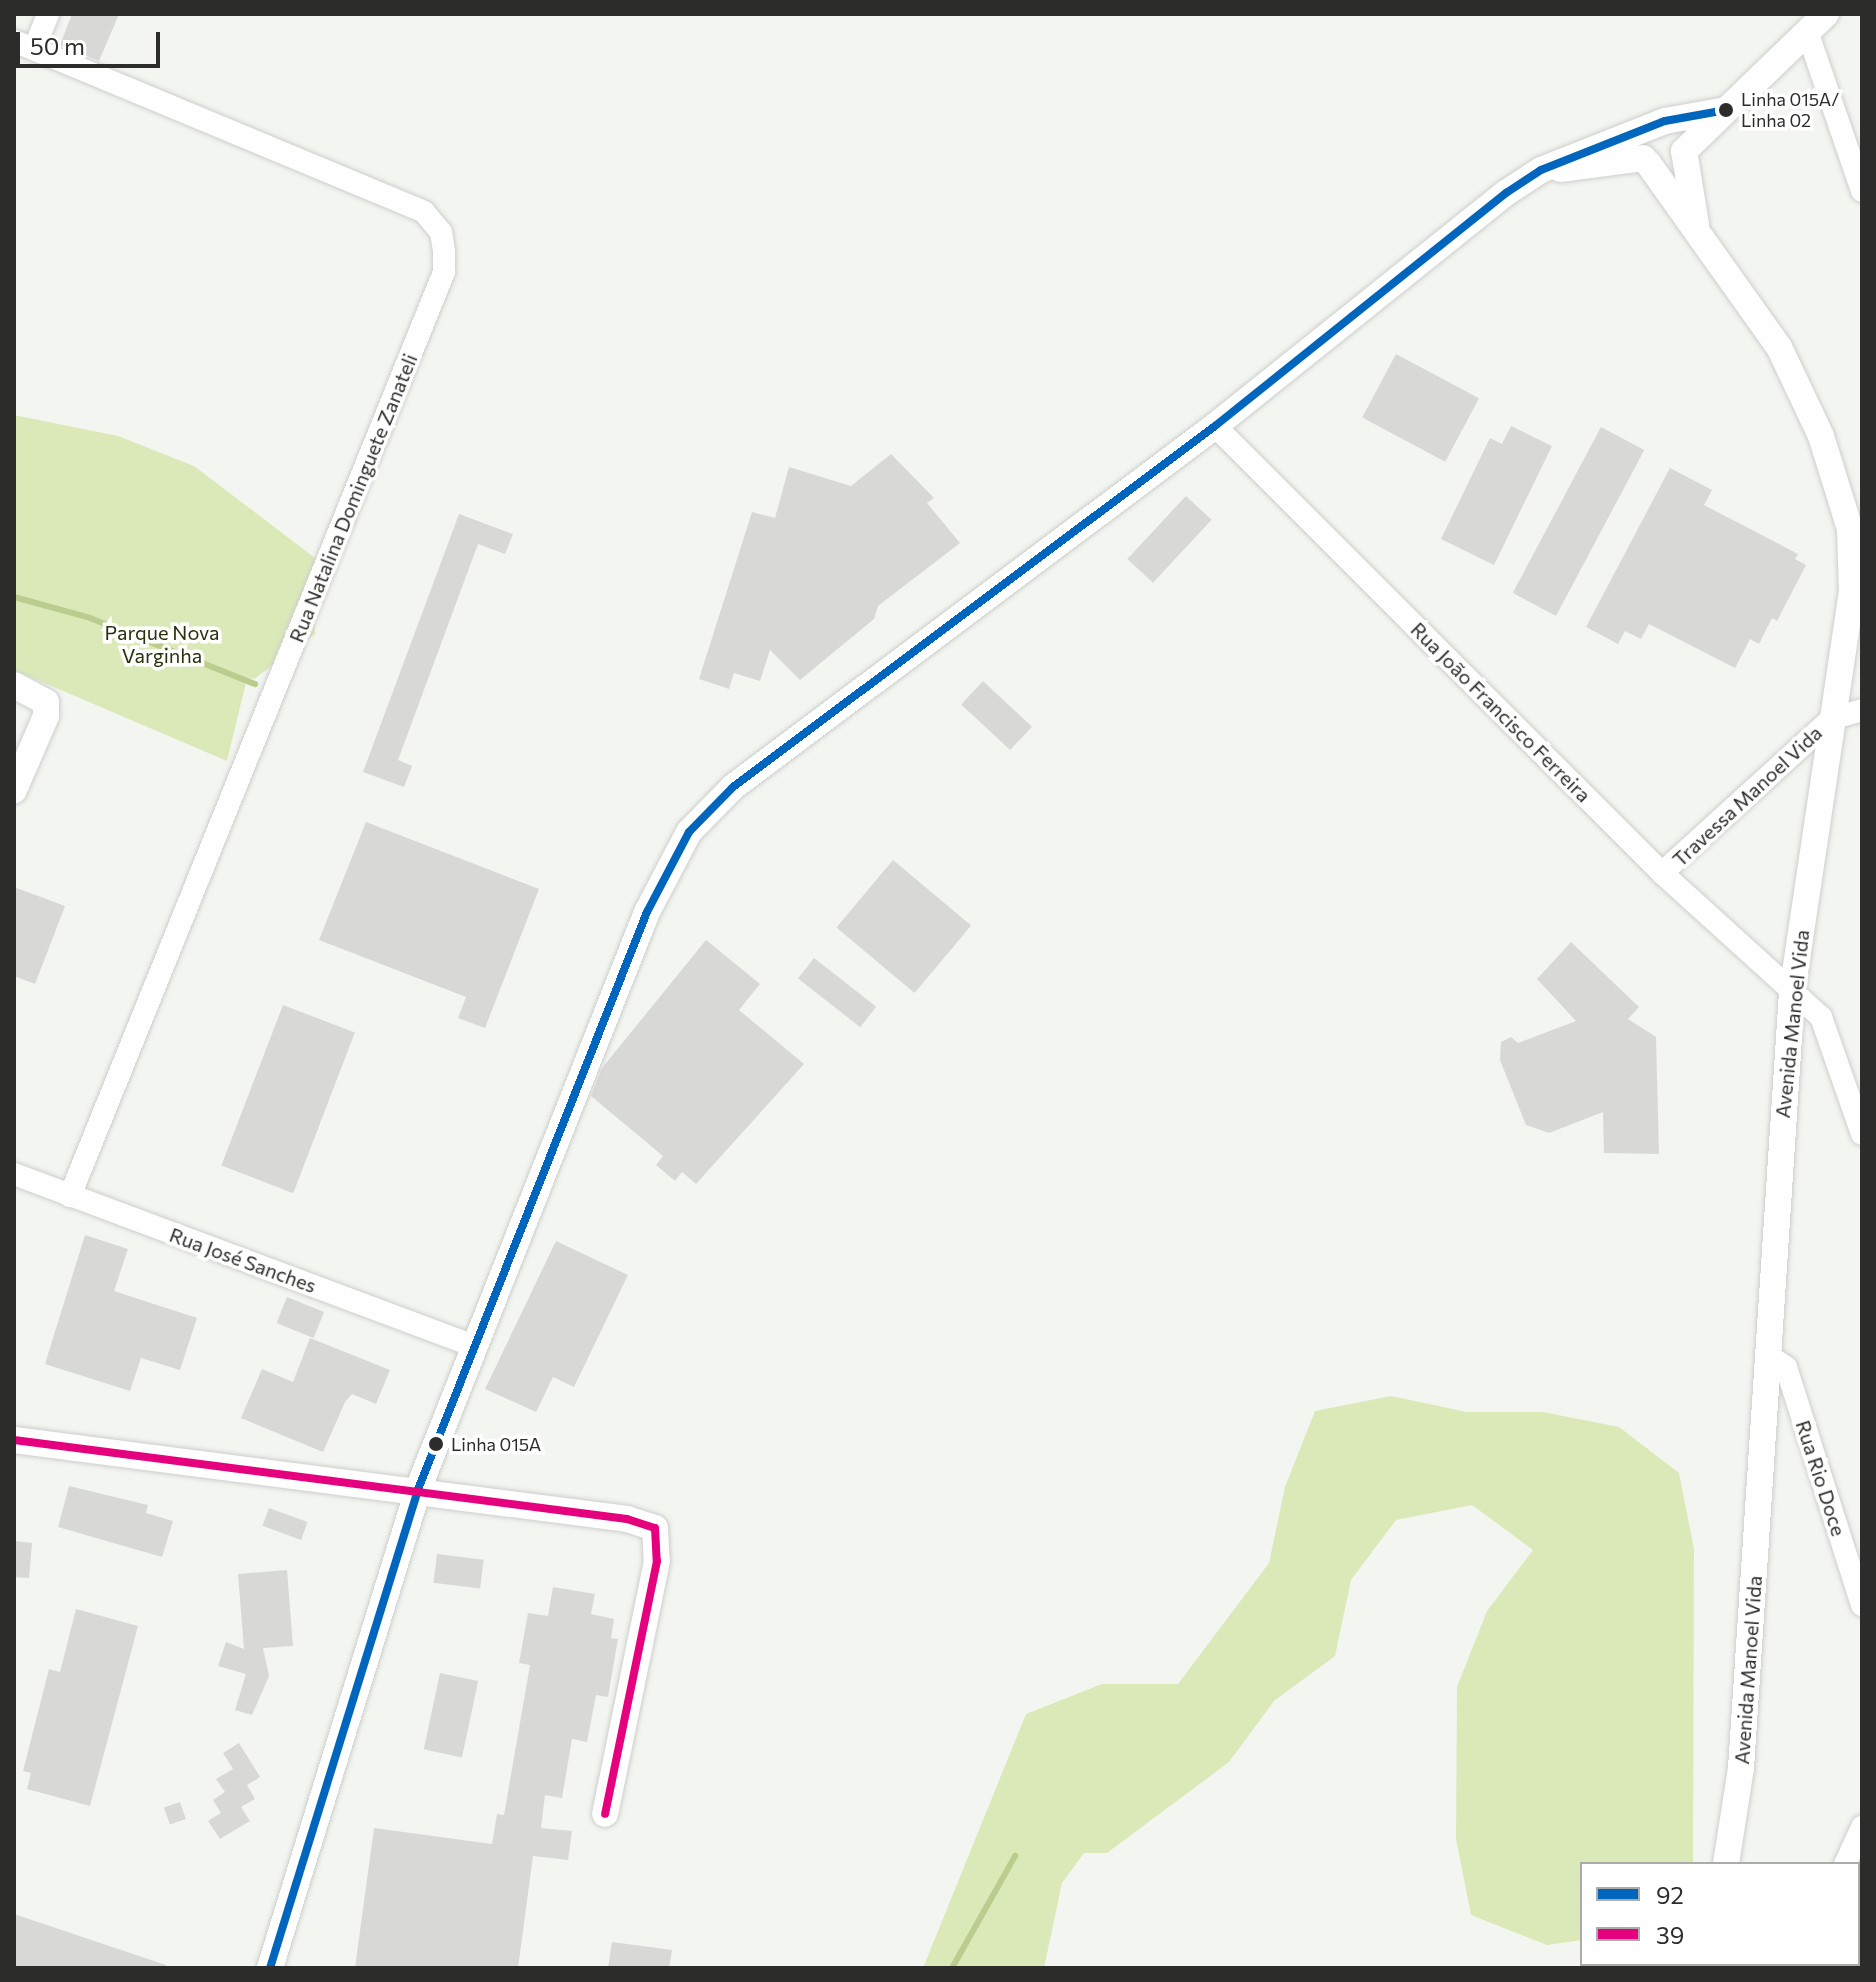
<!DOCTYPE html>
<html>
<head>
<meta charset="utf-8">
<style>
	body { margin:0 }
	#map { position:relative; width:1876px; height:1982px; overflow:hidden; background:#f3f5f1; font-family:Commissioner,sans-serif }
	div>[style] { position:absolute }
	[style*='--x'] { left:calc(var(--x)*1px); top:calc(var(--y)*1px); width:calc(var(--w)*1px); rotate:calc(var(--a)*1deg) }
	.green>* { inset:0; background:#dbe9b9 }
	.stream>* { height:6px; margin:-3px; padding:0 3px; transform-origin:3px; border-radius:3px; background:#bbcc8f }
	.building>* { inset:0; background:#d8d9d6; transform-origin:0 0 }
	.roads { filter:drop-shadow(0 0 2px #cdcfcc) drop-shadow(0 0 2px #cdcfcc) }
	.minor>* { height:22px; margin:-11px; padding:0 11px; transform-origin:11px; border-radius:11px; background:#fdfefd }
	.tertiary>* { height:26px; margin:-13px; padding:0 13px; transform-origin:13px; border-radius:13px; background:#fdfefd }
	.bus-1>* { height:8px; margin:-4px; padding:0 4px; transform-origin:4px; border-radius:4px; background:#0065bd }
	.bus-2>* { height:8px; margin:-4px; padding:0 4px; transform-origin:4px; border-radius:4px; background:#e5007d }
	.dots>* { width:22px; height:22px; translate:-50% -50%; box-sizing:border-box; border:4px solid #fff; border-radius:50% }
	span { translate:-50% -50%; white-space:nowrap; text-align:center; line-height:1.15; -webkit-text-stroke:7px #fff; paint-order:stroke }
	.bus-label { font-size:18px; color:#2c2d2a }
	.left { translate:0 -50%; text-align:left }
	.street-label { font-size:20px; color:#2c2d2a }
	.park-label { font-size:20px; color:#28310c }
	.frame { position:absolute; inset:0; border:16px solid #2c2d2a; pointer-events:none }
	.legend { position:absolute; left:1580px; top:1862px; width:280px; height:104px; box-sizing:border-box; background:#fff; border:2px solid #ababaa; margin:0; padding:10px 14px; list-style:none; font-size:24px; color:#2c2d2a }
	.legend li { display:flex; align-items:center; gap:16px; height:40px }
	.legend b { width:40px; border:2px solid #ababaa }
	.scale { position:absolute; left:16px; top:32px; width:144px; height:36px; box-sizing:border-box; border:4px solid #2c2d2a; border-top:0; padding-left:10px; font-size:24px; line-height:28px; white-space:nowrap; color:#2c2d2a; -webkit-text-stroke:6px #fff; paint-order:stroke }
</style>
</head>
<body>
<div id="map">
	<div class="green">
		<div style="clip-path:polygon(14px 415px,118px 436px,194px 466px,315px 558px,315px 634px,254px 679px,247px 678px,227px 761px,14px 670px)"></div>
		<div style="clip-path:polygon(1391px 1396px,1467px 1412px,1543px 1412px,1619px 1427px,1679px 1473px,1694px 1549px,1693px 1864px,1582px 1864px,1582px 1940px,1547px 1945px,1471px 1915px,1456px 1839px,1457px 1687px,1487px 1611px,1533px 1550px,1472px 1505px,1396px 1520px,1351px 1580px,1335px 1656px,1274px 1701px,1229px 1762px,1107px 1853px,1084px 1853px,1062px 1883px,1044px 1968px,923px 1968px,1026px 1714px,1102px 1684px,1178px 1684px,1269px 1563px,1285px 1487px,1315px 1411px)"></div>
	</div>
	<div class="stream">
		<div style="--x:14;--y:597;--w:79;--a:15.4"></div>
		<div style="--x:90;--y:618;--w:178;--a:21.8"></div>
		<div style="--x:952;--y:1968;--w:129;--a:-60.6"></div>
	</div>
	<div class="building">
		<div style="clip-path:polygon(72px 14px,119px 14px,99px 61px,60px 45px)"></div>
		<div style="left:1396px;top:354px;width:94px;height:72px;rotate:28deg"></div>
		<div style="clip-path:polygon(1511px 426px,1552px 446px,1494px 565px,1441px 539px,1490px 438px,1502px 444px)"></div>
		<div style="left:1601px;top:427px;width:49px;height:188px;rotate:28deg"></div>
		<div style="clip-path:polygon(891px 454px,934px 498px,927px 503px,960px 543px,878px 606px,874px 619px,800px 680px,770px 650px,760px 681px,734px 673px,729px 689px,699px 679px,752px 512px,775px 518px,789px 467px,851px 486px)"></div>
		<div style="clip-path:polygon(1670px 468px,1712px 490px,1704px 505px,1798px 554px,1795px 559px,1806px 565px,1777px 621px,1772px 618px,1759px 644px,1750px 639px,1735px 668px,1649px 624px,1641px 639px,1625px 631px,1618px 644px,1586px 627px)"></div>
		<div style="left:1186px;top:496px;width:35px;height:86px;rotate:43deg"></div>
		<div style="clip-path:polygon(459px 514px,513px 534px,505px 554px,478px 544px,398px 760px,412px 766px,404px 787px,363px 772px)"></div>
		<div style="left:983px;top:681px;width:67px;height:32px;rotate:43deg"></div>
		<div style="clip-path:polygon(366px 822px,539px 889px,485px 1028px,458px 1018px,466px 997px,319px 940px)"></div>
		<div style="left:893px;top:860px;width:102px;height:88px;rotate:40deg"></div>
		<div style="clip-path:polygon(14px 887px,65px 906px,35px 984px,14px 976px)"></div>
		<div style="clip-path:polygon(706px 940px,760px 984px,739px 1010px,804px 1064px,696px 1184px,682px 1172px,675px 1181px,656px 1165px,663px 1156px,591px 1096px,602px 1068px)"></div>
		<div style="clip-path:polygon(1571px 942px,1639px 1007px,1628px 1019px,1656px 1037px,1659px 1154px,1604px 1153px,1603px 1112px,1549px 1133px,1526px 1125px,1500px 1060px,1501px 1042px,1511px 1037px,1518px 1043px,1576px 1021px,1537px 979px)"></div>
		<div style="left:814px;top:958px;width:79px;height:26px;rotate:38deg"></div>
		<div style="left:283px;top:1005px;width:77px;height:172px;rotate:21deg"></div>
		<div style="clip-path:polygon(85px 1235px,128px 1249px,114px 1291px,197px 1318px,180px 1370px,141px 1358px,130px 1391px,45px 1364px)"></div>
		<div style="clip-path:polygon(556px 1241px,628px 1275px,574px 1387px,553px 1377px,536px 1412px,485px 1389px)"></div>
		<div style="left:287px;top:1297px;width:40px;height:28px;rotate:22deg"></div>
		<div style="clip-path:polygon(310px 1338px,390px 1370px,376px 1404px,352px 1394px,345px 1402px,323px 1452px,241px 1418px,262px 1369px,293px 1382px)"></div>
		<div style="clip-path:polygon(69px 1486px,148px 1505px,146px 1513px,173px 1521px,162px 1557px,58px 1527px)"></div>
		<div style="left:269px;top:1508px;width:41px;height:19px;rotate:20deg"></div>
		<div style="clip-path:polygon(14px 1541px,32px 1543px,29px 1578px,14px 1577px)"></div>
		<div style="left:437px;top:1554px;width:47px;height:29px;rotate:7deg"></div>
		<div style="clip-path:polygon(287px 1570px,293px 1646px,263px 1648px,269px 1676px,252px 1715px,235px 1710px,246px 1674px,218px 1666px,226px 1642px,244px 1649px,238px 1574px)"></div>
		<div style="clip-path:polygon(553px 1587px,595px 1594px,591px 1614px,614px 1619px,611px 1638px,618px 1639px,608px 1697px,596px 1695px,587px 1742px,572px 1739px,562px 1798px,545px 1795px,541px 1828px,572px 1831px,568px 1860px,533px 1856px,518px 1968px,355px 1968px,374px 1828px,492px 1844px,497px 1814px,504px 1815px,530px 1665px,519px 1663px,528px 1613px,548px 1616px)"></div>
		<div style="clip-path:polygon(76px 1609px,138px 1626px,90px 1806px,27px 1789px,31px 1773px,23px 1771px,49px 1669px,60px 1672px)"></div>
		<div style="left:440px;top:1673px;width:39px;height:78px;rotate:12deg"></div>
		<div style="clip-path:polygon(239px 1743px,260px 1777px,247px 1785px,255px 1799px,241px 1807px,250px 1821px,220px 1839px,208px 1821px,221px 1813px,213px 1800px,225px 1792px,216px 1779px,233px 1769px,223px 1753px)"></div>
		<div style="left:180px;top:1802px;width:18px;height:17px;rotate:71deg"></div>
		<div style="clip-path:polygon(14px 1914px,166px 1965px,166px 1968px,14px 1968px)"></div>
		<div style="clip-path:polygon(612px 1942px,672px 1950px,669px 1968px,608px 1968px)"></div>
	</div>
	<div class="roads">
		<div class="minor">
			<div style="--x:1808;--y:34;--w:166;--a:71"></div>
			<div style="--x:14;--y:41;--w:444;--a:22.6"></div>
			<div style="--x:424;--y:212;--w:26;--a:50"></div>
			<div style="--x:441;--y:232;--w:20;--a:81"></div>
			<div style="--x:444;--y:252;--w:20;--a:90"></div>
			<div style="--x:444;--y:272;--w:997;--a:112.04"></div>
			<div style="--x:34;--y:49;--w:38;--a:-68"></div>
			<div style="--x:1215;--y:426;--w:632;--a:45"></div>
			<div style="--x:1662;--y:873;--w:215;--a:42.2"></div>
			<div style="--x:1821;--y:1017;--w:124;--a:70.7"></div>
			<div style="--x:1662;--y:873;--w:229;--a:-42.3"></div>
			<div style="--x:1831;--y:719;--w:32;--a:-16"></div>
			<div style="--x:14;--y:1174;--w:489;--a:20.5"></div>
			<div style="--x:1771;--y:1357;--w:18;--a:34"></div>
			<div style="--x:1786;--y:1367;--w:250;--a:72.3"></div>
			<div style="--x:1845;--y:1864;--w:41;--a:-65.3"></div>
			<div style="--x:1760;--y:1964;--w:9;--a:27"></div>
			<div style="--x:1798;--y:1968;--w:4;--a:-63"></div>
		</div>
		<div class="tertiary">
			<div style="--x:1648;--y:163;--w:226;--a:54.6"></div>
			<div style="--x:1779;--y:347;--w:98;--a:64.7"></div>
			<div style="--x:1821;--y:436;--w:97;--a:72.7"></div>
			<div style="--x:1850;--y:529;--w:62;--a:88.2"></div>
			<div style="--x:1852;--y:591;--w:405;--a:98.5"></div>
			<div style="--x:1792;--y:992;--w:778;--a:93.76"></div>
			<div style="--x:1741;--y:1768;--w:97;--a:98.9"></div>
			<div style="--x:1560;--y:169;--w:84;--a:-7.5"></div>
			<div style="--x:1696;--y:224;--w:74;--a:-99.3"></div>
			<div style="--x:1684;--y:151;--w:197;--a:-44"></div>
			<div style="--x:14;--y:685;--w:36;--a:28"></div>
			<div style="--x:46;--y:702;--w:14;--a:90"></div>
			<div style="--x:46;--y:716;--w:81;--a:113.4"></div>
			<div style="--x:14;--y:1440;--w:618;--a:7.34"></div>
			<div style="--x:627;--y:1519;--w:29;--a:18"></div>
			<div style="--x:655;--y:1528;--w:33;--a:87"></div>
			<div style="--x:657;--y:1561;--w:258;--a:101.6"></div>
			<div style="--x:270;--y:1968;--w:498;--a:-72.8"></div>
			<div style="--x:417;--y:1492;--w:624;--a:-68.37"></div>
			<div style="--x:647;--y:912;--w:90;--a:-62.3"></div>
			<div style="--x:689;--y:832;--w:63;--a:-45.6"></div>
			<div style="--x:733;--y:787;--w:602;--a:-36.83"></div>
			<div style="--x:1215;--y:426;--w:373;--a:-38.7"></div>
			<div style="--x:1506;--y:193;--w:42;--a:-33.3"></div>
			<div style="--x:1541;--y:170;--w:133;--a:-21.6"></div>
			<div style="--x:1665;--y:121;--w:62;--a:-10.2"></div>
			<div style="--x:1709;--y:1968;--w:4;--a:-76"></div>
		</div>
	</div>
	<div class="bus-1">
		<div style="--x:270;--y:1968;--w:498;--a:-72.8"></div>
		<div style="--x:417;--y:1492;--w:624;--a:-68.37"></div>
		<div style="--x:647;--y:912;--w:90;--a:-62.3"></div>
		<div style="--x:689;--y:832;--w:63;--a:-45.6"></div>
		<div style="--x:733;--y:787;--w:602;--a:-36.83"></div>
		<div style="--x:1215;--y:426;--w:373;--a:-38.7"></div>
		<div style="--x:1506;--y:193;--w:42;--a:-33.3"></div>
		<div style="--x:1541;--y:170;--w:133;--a:-21.6"></div>
		<div style="--x:1665;--y:121;--w:62;--a:-10.2"></div>
	</div>
	<div class="bus-2">
		<div style="--x:14;--y:1440;--w:618;--a:7.34"></div>
		<div style="--x:627;--y:1519;--w:29;--a:18"></div>
		<div style="--x:655;--y:1528;--w:33;--a:87"></div>
		<div style="--x:657;--y:1561;--w:258;--a:101.6"></div>
	</div>
	<div class="dots">
		<div style="left:1726px;top:110px;background:#2c2d2a"></div>
		<div style="left:436px;top:1444px;background:#2c2d2a"></div>
	</div>
	<div class="bus-label">
		<span class="left" style="left:1741px;top:110px">Linha 015A/<br>Linha 02</span>
		<span class="left" style="left:451px;top:1444px">Linha 015A</span>
	</div>
	<div class="street-label">
		<span style="left:353px;top:498px;rotate:-68deg">Rua Natalina Dominguete Zanateli</span>
		<span style="left:1501px;top:712px;rotate:45deg">Rua João Francisco Ferreira</span>
		<span style="left:1747px;top:796px;rotate:-43deg">Travessa Manoel Vida</span>
		<span style="left:1792px;top:1024px;rotate:-84deg">Avenida Manoel Vida</span>
		<span style="left:243px;top:1260px;rotate:20deg">Rua José Sanches</span>
		<span style="left:1821px;top:1478px;rotate:72deg">Rua Rio Doce</span>
		<span style="left:1748px;top:1670px;rotate:-86deg">Avenida Manoel Vida</span>
	</div>
	<div class="park-label">
		<span style="left:162px;top:644px">Parque Nova<br>Varginha</span>
	</div>
	<div class="frame"></div>
	<ul class="legend">
	<li><b style="height:10px;background:#0065bd"></b>92</li>
	<li><b style="height:10px;background:#e5007d"></b>39</li>
	</ul>
	<div class="scale">50 m</div>
</div>
</body>
</html>
